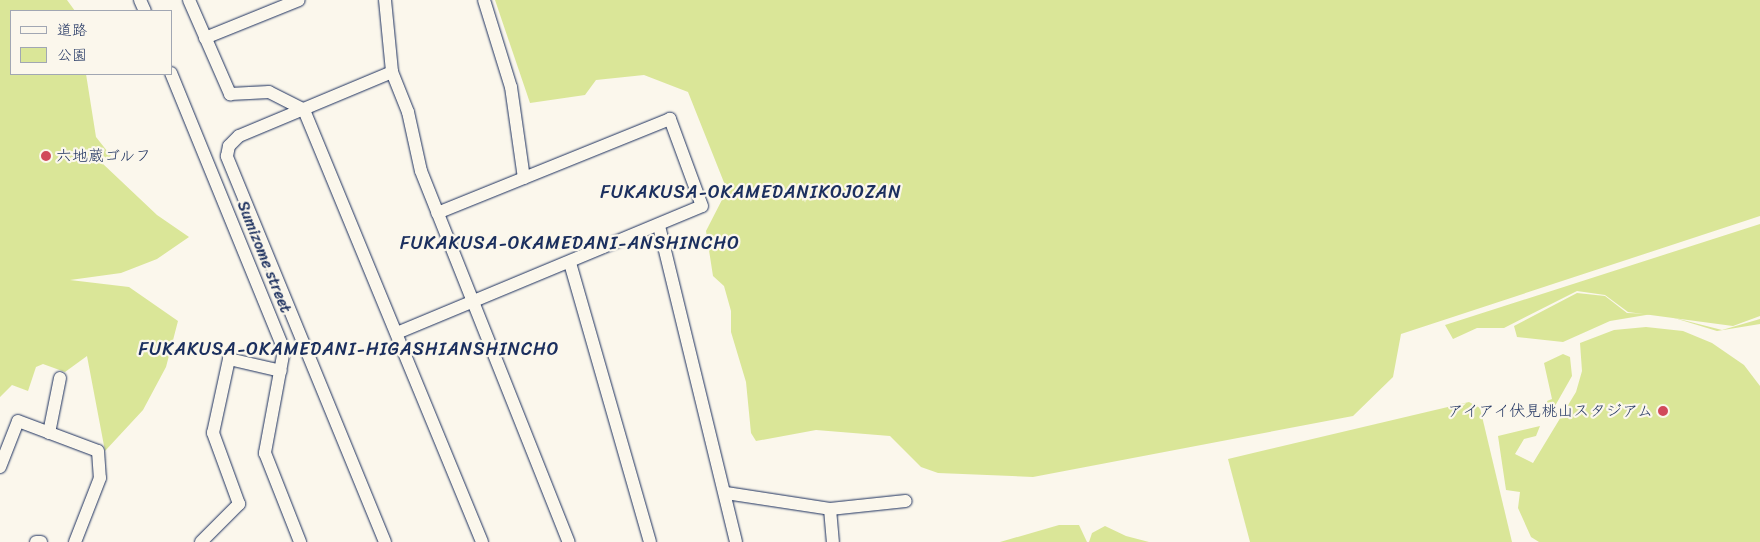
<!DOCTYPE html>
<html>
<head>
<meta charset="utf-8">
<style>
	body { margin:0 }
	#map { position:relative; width:1760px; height:542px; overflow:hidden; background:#fbf7ec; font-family:Sriracha,"Klee One",sans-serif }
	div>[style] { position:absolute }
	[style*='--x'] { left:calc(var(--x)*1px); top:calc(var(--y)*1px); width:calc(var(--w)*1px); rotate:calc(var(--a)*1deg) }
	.green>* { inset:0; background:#dae698 }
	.roads { filter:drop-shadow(0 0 1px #1b2f5e) drop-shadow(0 0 1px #1b2f5e) }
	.minor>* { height:12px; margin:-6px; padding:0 6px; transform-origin:6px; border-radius:6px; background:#fbf7ec }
	.dots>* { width:14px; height:14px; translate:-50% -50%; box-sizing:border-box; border:2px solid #fbf7ec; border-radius:50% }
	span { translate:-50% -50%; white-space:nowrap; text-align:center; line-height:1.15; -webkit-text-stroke:4.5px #fbf7ec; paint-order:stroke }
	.poi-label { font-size:16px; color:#1b2f5e }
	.left { translate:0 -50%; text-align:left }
	.right { translate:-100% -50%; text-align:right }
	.street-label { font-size:16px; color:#1b2f5e }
	.neighbourhood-label { font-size:18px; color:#1b2f5e; letter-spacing:1px }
	.legend { position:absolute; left:10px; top:10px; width:162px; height:65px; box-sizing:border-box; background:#fbf7ec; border:1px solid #a1a7b3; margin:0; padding:6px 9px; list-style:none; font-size:15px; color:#1b2f5e }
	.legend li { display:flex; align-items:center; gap:10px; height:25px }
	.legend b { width:25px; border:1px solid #a1a7b3 }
</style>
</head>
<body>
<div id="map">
	<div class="green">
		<div style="clip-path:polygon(0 0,67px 0,75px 11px,11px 11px,11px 74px,86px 74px,96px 137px,111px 156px,102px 163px,157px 215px,189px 237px,157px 259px,121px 273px,70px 280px,129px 287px,178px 321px,166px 367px,143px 410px,105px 451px,87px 356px,65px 372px,43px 364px,36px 367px,28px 391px,12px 385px,0 397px)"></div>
		<div style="clip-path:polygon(495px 0,1760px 0,1760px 216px,1401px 334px,1393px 377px,1353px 416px,1033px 477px,938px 473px,921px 467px,890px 436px,816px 430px,756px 441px,751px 433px,746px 382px,731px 332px,731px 311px,724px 286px,713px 276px,706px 231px,727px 190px,688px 92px,644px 75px,596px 80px,585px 95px,530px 103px)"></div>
		<div style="clip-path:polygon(1760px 224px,1760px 316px,1733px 326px,1628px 312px,1605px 295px,1577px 291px,1504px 328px,1477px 328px,1453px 339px,1445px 325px)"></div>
		<div style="clip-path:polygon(1577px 293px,1605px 296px,1627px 313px,1652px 314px,1610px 321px,1563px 342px,1517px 337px,1514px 326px)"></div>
		<div style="clip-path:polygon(1671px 317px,1722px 330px,1760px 319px,1760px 324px,1717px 331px)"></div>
		<div style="clip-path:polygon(1646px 327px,1683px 331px,1712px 343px,1744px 365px,1760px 386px,1760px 542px,1539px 542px,1531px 537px,1518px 508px,1520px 492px,1506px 490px,1498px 436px,1540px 426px,1536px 436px,1524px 439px,1515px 454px,1533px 463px,1576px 392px,1582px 371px,1580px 343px,1614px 330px)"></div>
		<div style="clip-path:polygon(1563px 354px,1570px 357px,1572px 376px,1551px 413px,1547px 401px,1552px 399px,1544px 363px)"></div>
		<div style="clip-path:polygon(1469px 402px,1480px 408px,1512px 542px,1250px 542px,1228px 459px)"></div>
		<div style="clip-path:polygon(1059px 525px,1079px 525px,1087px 542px,1000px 542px)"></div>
		<div style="clip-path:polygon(1105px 526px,1126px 536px,1149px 542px,1089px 542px,1092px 533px)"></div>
	</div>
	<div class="roads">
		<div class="minor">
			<div style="--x:140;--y:0;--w:12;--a:66"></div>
			<div style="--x:189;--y:0;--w:103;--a:66.4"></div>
			<div style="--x:230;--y:94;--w:39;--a:-3"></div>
			<div style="--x:269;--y:92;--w:39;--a:27"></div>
			<div style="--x:304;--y:110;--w:467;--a:67.6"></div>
			<div style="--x:385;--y:0;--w:72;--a:84.4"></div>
			<div style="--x:392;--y:72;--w:43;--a:68.2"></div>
			<div style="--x:408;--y:112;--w:60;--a:77.6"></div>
			<div style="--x:421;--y:171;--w:399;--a:68.3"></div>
			<div style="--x:484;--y:0;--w:91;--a:72.8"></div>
			<div style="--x:511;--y:87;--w:92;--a:81.9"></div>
			<div style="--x:205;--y:38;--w:101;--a:-22"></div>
			<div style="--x:171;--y:73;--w:299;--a:67.8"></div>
			<div style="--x:284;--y:350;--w:105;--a:100.5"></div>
			<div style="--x:265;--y:453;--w:96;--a:68.5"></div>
			<div style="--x:659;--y:226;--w:325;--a:76.3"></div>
			<div style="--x:570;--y:263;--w:290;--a:74"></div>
			<div style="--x:397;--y:333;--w:330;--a:-22.6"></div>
			<div style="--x:702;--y:206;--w:93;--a:-110.2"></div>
			<div style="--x:670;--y:119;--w:251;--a:158"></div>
			<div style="--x:49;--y:433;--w:56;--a:-78.7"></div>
			<div style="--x:0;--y:467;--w:49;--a:-68.6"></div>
			<div style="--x:18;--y:421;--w:85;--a:20.6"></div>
			<div style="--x:98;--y:451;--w:27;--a:86"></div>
			<div style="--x:100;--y:478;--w:69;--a:111.3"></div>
			<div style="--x:726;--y:493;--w:105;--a:8.7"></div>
			<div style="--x:830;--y:509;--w:76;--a:-6"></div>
			<div style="--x:830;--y:509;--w:33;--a:85"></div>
			<div style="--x:36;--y:542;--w:5;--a:0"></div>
			<div style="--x:201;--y:542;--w:54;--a:-45"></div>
			<div style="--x:239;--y:504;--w:76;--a:-110.1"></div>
			<div style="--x:213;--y:433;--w:76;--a:-77.8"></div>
			<div style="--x:229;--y:359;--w:53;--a:13"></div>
			<div style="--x:385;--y:542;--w:417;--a:-112.3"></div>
			<div style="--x:227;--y:156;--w:10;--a:-79"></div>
			<div style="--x:229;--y:146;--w:14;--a:-45"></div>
			<div style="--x:239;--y:136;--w:166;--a:-22.7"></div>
		</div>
	</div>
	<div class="dots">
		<div style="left:46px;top:156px;background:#d1495b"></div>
		<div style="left:1663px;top:411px;background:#d1495b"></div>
	</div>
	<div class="poi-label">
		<span class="left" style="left:56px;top:156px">六地蔵ゴルフ</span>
		<span class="right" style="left:1653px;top:411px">アイアイ伏見桃山スタジアム</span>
	</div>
	<div class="street-label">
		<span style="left:264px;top:257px;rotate:68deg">Sumizome street</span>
	</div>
	<div class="neighbourhood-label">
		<span style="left:751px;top:192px">FUKAKUSA-OKAMEDANIKOJOZAN</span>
		<span style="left:570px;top:243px">FUKAKUSA-OKAMEDANI-ANSHINCHO</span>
		<span style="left:349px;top:349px">FUKAKUSA-OKAMEDANI-HIGASHIANSHINCHO</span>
	</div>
	<ul class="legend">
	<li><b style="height:6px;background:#fbf7ec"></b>道路</li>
	<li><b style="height:14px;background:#dae698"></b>公園</li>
	</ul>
</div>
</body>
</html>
